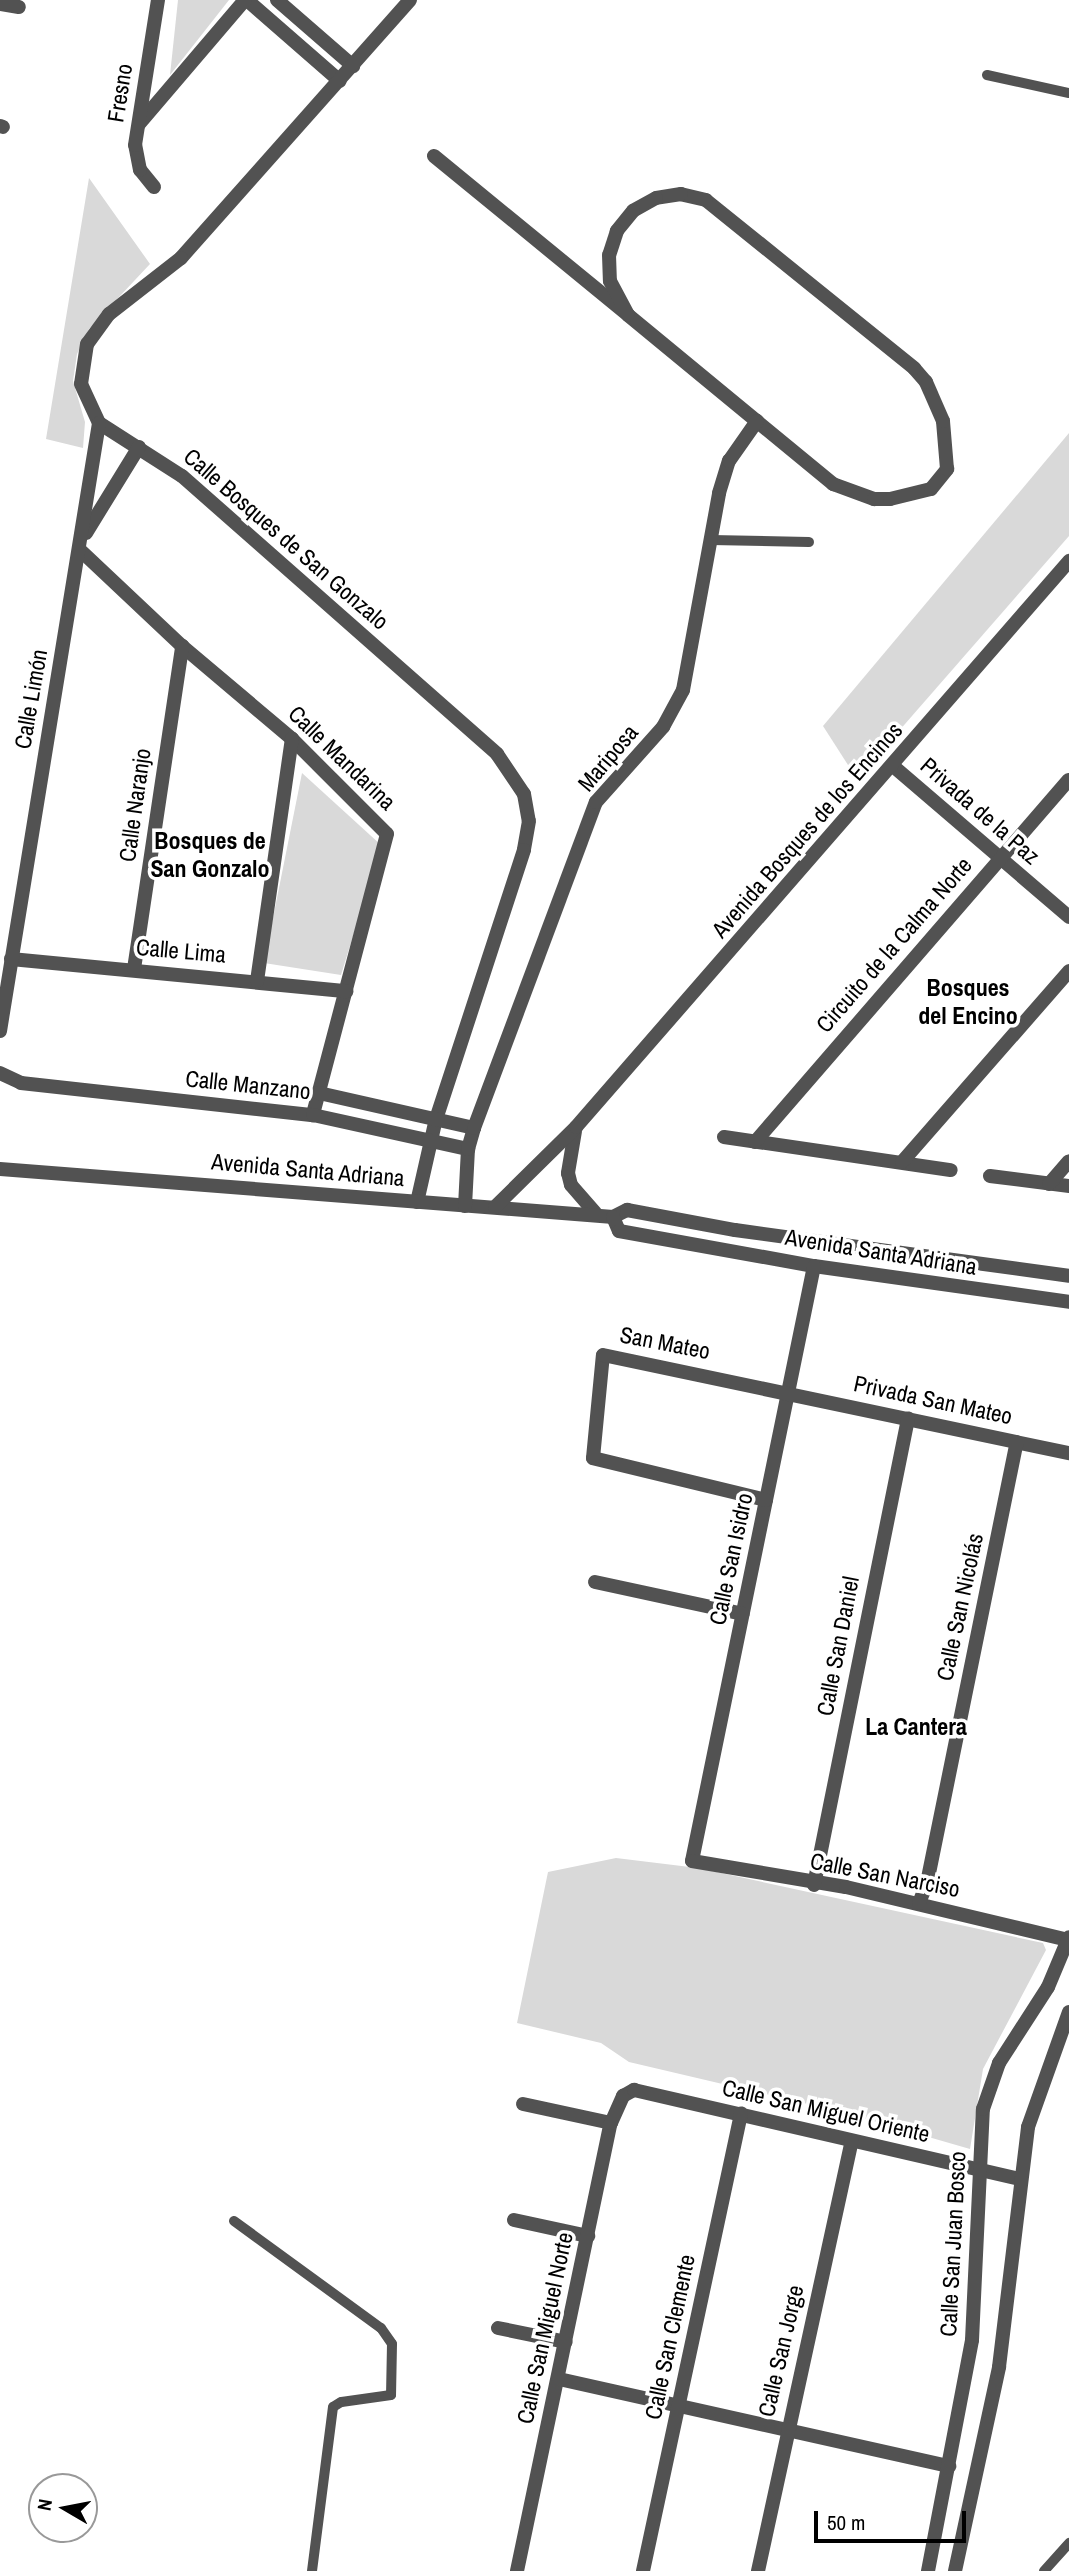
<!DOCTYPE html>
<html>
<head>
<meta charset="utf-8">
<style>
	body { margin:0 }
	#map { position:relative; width:1069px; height:2571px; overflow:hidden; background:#fff; font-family:"Archivo Narrow",sans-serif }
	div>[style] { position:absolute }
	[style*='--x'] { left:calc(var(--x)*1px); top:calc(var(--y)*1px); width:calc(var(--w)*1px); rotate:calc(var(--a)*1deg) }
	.green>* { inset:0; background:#d9d9d9 }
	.lane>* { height:10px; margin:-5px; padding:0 5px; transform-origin:5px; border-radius:5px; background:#525252 }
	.street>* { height:14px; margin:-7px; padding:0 7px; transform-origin:7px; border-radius:7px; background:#525252 }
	span { translate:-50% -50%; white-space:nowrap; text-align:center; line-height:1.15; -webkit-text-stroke:7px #fff; paint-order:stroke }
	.street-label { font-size:23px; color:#000 }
	.neighbourhood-label { font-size:24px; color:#000; font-weight:700 }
	.north { position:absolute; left:28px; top:2473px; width:70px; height:70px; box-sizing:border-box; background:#fff; border:2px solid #999; border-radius:50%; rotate:280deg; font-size:19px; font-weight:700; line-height:28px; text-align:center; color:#000 }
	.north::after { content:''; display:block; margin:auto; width:24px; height:32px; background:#000; clip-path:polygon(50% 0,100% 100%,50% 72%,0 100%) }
	.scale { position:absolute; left:814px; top:2511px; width:152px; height:32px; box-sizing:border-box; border:4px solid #000; border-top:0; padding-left:9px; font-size:21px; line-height:24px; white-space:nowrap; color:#000; -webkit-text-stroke:5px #fff; paint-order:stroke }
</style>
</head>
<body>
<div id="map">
	<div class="green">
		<div style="clip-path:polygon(178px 0,229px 0,170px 75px)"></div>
		<div style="clip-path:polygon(89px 178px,150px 264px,89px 329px,77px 354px,73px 381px,85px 422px,83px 448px,46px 439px)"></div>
		<div style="clip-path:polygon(1069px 433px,1069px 536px,857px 779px,823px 726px)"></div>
		<div style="clip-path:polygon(302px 773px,381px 845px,341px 975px,264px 963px)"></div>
		<div style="clip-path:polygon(616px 1858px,698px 1868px,1043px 1943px,1046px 1950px,983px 2069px,970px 2149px,842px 2112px,629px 2062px,601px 2043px,517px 2023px,548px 1872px)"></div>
	</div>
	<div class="lane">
		<div style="--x:987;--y:75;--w:84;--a:12.4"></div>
		<div style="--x:711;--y:540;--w:98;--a:1.2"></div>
		<div style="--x:234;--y:2221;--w:182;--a:36.1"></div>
		<div style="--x:381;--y:2328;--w:19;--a:55"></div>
		<div style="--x:392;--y:2344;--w:51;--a:91.1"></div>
		<div style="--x:391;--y:2395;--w:50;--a:172"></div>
		<div style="--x:341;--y:2402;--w:9;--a:148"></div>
		<div style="--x:333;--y:2407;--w:165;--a:97.3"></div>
		<div style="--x:1044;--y:2571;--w:38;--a:-48"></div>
	</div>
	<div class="street">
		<div style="--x:247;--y:0;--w:123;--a:41.1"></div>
		<div style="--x:277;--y:0;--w:101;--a:41"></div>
		<div style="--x:410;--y:0;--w:345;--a:131.6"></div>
		<div style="--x:181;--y:258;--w:91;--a:142.1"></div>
		<div style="--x:109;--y:314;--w:37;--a:126"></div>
		<div style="--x:87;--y:344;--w:40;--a:98.5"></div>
		<div style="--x:81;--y:384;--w:43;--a:65.2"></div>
		<div style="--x:99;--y:423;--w:98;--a:32.6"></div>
		<div style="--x:182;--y:476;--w:420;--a:41.4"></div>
		<div style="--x:497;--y:754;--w:48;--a:56"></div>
		<div style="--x:524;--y:794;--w:27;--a:80"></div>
		<div style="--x:529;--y:821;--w:29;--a:100"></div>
		<div style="--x:524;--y:850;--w:287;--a:108.1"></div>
		<div style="--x:435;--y:1123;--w:81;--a:102.8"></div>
		<div style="--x:0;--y:4;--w:19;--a:9"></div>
		<div style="--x:139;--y:124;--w:163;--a:-49.5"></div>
		<div style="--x:0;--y:126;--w:3;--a:18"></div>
		<div style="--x:434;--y:156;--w:251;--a:39.3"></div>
		<div style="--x:628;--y:315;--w:266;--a:39.5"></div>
		<div style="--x:833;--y:484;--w:44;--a:20.1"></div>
		<div style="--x:874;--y:499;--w:16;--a:0"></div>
		<div style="--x:890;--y:499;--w:42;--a:-13.7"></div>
		<div style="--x:931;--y:489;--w:26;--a:-51"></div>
		<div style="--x:947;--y:469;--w:48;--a:-94.8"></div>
		<div style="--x:943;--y:421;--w:43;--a:-113.6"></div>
		<div style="--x:926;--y:382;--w:18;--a:-131"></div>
		<div style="--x:914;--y:368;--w:267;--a:-141.1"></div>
		<div style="--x:706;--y:200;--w:26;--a:-167"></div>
		<div style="--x:681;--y:194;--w:25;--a:171"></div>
		<div style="--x:656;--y:198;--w:26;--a:151"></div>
		<div style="--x:633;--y:211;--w:26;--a:129"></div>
		<div style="--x:617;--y:231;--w:25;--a:108"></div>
		<div style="--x:609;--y:255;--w:26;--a:88"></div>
		<div style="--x:610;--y:281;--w:38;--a:62"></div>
		<div style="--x:154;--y:187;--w:22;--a:-129"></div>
		<div style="--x:140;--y:170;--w:25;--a:-101"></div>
		<div style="--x:135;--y:145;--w:147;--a:-81"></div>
		<div style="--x:86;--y:533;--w:101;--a:-58.4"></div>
		<div style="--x:80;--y:550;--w:140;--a:43.3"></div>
		<div style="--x:182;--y:646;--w:144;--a:40.2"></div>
		<div style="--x:292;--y:739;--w:134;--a:45"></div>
		<div style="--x:387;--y:834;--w:291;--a:104.8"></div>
		<div style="--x:893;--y:766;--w:232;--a:40.6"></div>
		<div style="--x:11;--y:959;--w:337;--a:5.5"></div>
		<div style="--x:134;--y:969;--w:327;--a:-81.5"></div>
		<div style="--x:257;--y:981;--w:245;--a:-81.8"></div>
		<div style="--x:0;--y:1031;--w:616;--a:-80.75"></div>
		<div style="--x:0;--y:1073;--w:23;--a:25"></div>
		<div style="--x:21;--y:1083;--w:294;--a:6.3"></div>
		<div style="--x:313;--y:1115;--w:159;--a:12.4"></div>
		<div style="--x:319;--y:1093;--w:159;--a:12.7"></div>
		<div style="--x:575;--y:1131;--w:43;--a:99.5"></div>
		<div style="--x:568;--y:1173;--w:12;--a:76"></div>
		<div style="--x:571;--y:1185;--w:37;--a:49"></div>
		<div style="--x:724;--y:1137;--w:229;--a:8.3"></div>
		<div style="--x:755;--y:1142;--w:479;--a:-49.1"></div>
		<div style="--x:902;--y:1162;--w:254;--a:-48.8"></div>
		<div style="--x:0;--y:1169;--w:615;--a:4.48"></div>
		<div style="--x:613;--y:1217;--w:16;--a:-27"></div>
		<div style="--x:627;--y:1210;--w:110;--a:10.5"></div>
		<div style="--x:735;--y:1230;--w:337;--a:7.8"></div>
		<div style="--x:990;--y:1176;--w:80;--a:7.2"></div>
		<div style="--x:1049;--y:1184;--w:30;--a:-49"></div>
		<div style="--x:465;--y:1206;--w:57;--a:-87"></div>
		<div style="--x:468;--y:1149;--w:22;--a:-74"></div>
		<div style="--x:474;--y:1128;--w:348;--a:-69.5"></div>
		<div style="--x:596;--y:802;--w:101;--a:-48.2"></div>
		<div style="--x:663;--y:727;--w:42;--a:-61.6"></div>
		<div style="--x:683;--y:690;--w:200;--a:-79.6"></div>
		<div style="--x:719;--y:493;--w:34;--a:-73"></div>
		<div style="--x:729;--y:461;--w:49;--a:-55"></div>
		<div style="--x:495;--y:1207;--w:114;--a:-44.6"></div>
		<div style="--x:576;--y:1127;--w:751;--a:-48.94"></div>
		<div style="--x:613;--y:1217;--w:15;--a:67"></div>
		<div style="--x:619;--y:1231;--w:198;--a:10.2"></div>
		<div style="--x:814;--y:1266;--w:258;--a:8"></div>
		<div style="--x:814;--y:1266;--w:607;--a:101.59"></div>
		<div style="--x:692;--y:1861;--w:156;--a:9.6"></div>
		<div style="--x:846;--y:1887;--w:228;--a:13.4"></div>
		<div style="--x:766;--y:1500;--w:178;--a:-166.4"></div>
		<div style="--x:593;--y:1458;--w:103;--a:-84.5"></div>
		<div style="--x:603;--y:1355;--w:476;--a:11.9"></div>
		<div style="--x:595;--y:1582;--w:151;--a:12.2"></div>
		<div style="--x:814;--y:1885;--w:476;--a:-78.6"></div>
		<div style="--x:919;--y:1903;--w:22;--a:-68"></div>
		<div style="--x:927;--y:1883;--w:450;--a:-78.5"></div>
		<div style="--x:523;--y:2104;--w:90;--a:12.2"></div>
		<div style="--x:514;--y:2220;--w:76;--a:12.2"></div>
		<div style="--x:498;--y:2328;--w:69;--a:11.6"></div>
		<div style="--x:559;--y:2379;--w:400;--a:12.6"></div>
		<div style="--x:517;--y:2571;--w:458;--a:-78.2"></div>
		<div style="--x:611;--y:2123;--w:30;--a:-66"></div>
		<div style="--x:623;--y:2096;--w:13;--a:-29"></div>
		<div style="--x:634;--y:2090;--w:396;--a:13"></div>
		<div style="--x:643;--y:2571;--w:468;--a:-77.9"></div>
		<div style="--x:758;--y:2571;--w:440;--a:-77.7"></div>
		<div style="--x:928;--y:2571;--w:235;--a:-79.2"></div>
		<div style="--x:972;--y:2340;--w:231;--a:-87.3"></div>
		<div style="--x:983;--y:2109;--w:49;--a:-70.8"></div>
		<div style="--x:999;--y:2063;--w:90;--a:-57.2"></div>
		<div style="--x:1048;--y:1987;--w:54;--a:-67.2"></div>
		<div style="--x:955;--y:2571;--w:209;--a:-77.8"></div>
		<div style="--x:999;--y:2367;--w:242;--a:-83.1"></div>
		<div style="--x:1028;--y:2127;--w:122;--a:-70.4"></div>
	</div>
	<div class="street-label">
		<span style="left:120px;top:93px;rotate:-81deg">Fresno</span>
		<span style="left:286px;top:539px;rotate:41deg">Calle Bosques de San Gonzalo</span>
		<span style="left:31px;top:699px;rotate:-80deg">Calle Limón</span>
		<span style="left:342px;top:758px;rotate:44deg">Calle Mandarina</span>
		<span style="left:608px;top:758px;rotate:-50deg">Mariposa</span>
		<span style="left:135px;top:805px;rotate:-82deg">Calle Naranjo</span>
		<span style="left:980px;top:811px;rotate:41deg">Privada de la Paz</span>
		<span style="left:807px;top:830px;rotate:-49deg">Avenida Bosques de los Encinos</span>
		<span style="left:894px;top:945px;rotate:-49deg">Circuito de la Calma Norte</span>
		<span style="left:181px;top:951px;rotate:5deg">Calle Lima</span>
		<span style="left:248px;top:1085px;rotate:6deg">Calle Manzano</span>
		<span style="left:308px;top:1170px;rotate:5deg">Avenida Santa Adriana</span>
		<span style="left:881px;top:1252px;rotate:9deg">Avenida Santa Adriana</span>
		<span style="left:665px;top:1343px;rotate:11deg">San Mateo</span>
		<span style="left:933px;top:1400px;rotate:12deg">Privada San Mateo</span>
		<span style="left:731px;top:1559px;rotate:-78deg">Calle San Isidro</span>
		<span style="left:960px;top:1607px;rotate:-78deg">Calle San Nicolás</span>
		<span style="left:838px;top:1646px;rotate:-79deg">Calle San Daniel</span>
		<span style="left:885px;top:1875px;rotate:11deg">Calle San Narciso</span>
		<span style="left:826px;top:2111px;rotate:13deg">Calle San Miguel Oriente</span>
		<span style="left:953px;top:2244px;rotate:-87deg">Calle San Juan Bosco</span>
		<span style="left:545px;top:2328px;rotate:-78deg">Calle San Miguel Norte</span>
		<span style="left:670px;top:2337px;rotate:-78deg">Calle San Clemente</span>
		<span style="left:781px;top:2351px;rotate:-77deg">Calle San Jorge</span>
	</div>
	<div class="neighbourhood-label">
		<span style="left:210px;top:855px">Bosques de<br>San Gonzalo</span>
		<span style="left:968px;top:1002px">Bosques<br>del Encino</span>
		<span style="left:916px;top:1727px">La Cantera</span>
	</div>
	<div class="north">N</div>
	<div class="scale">50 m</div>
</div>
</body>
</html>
